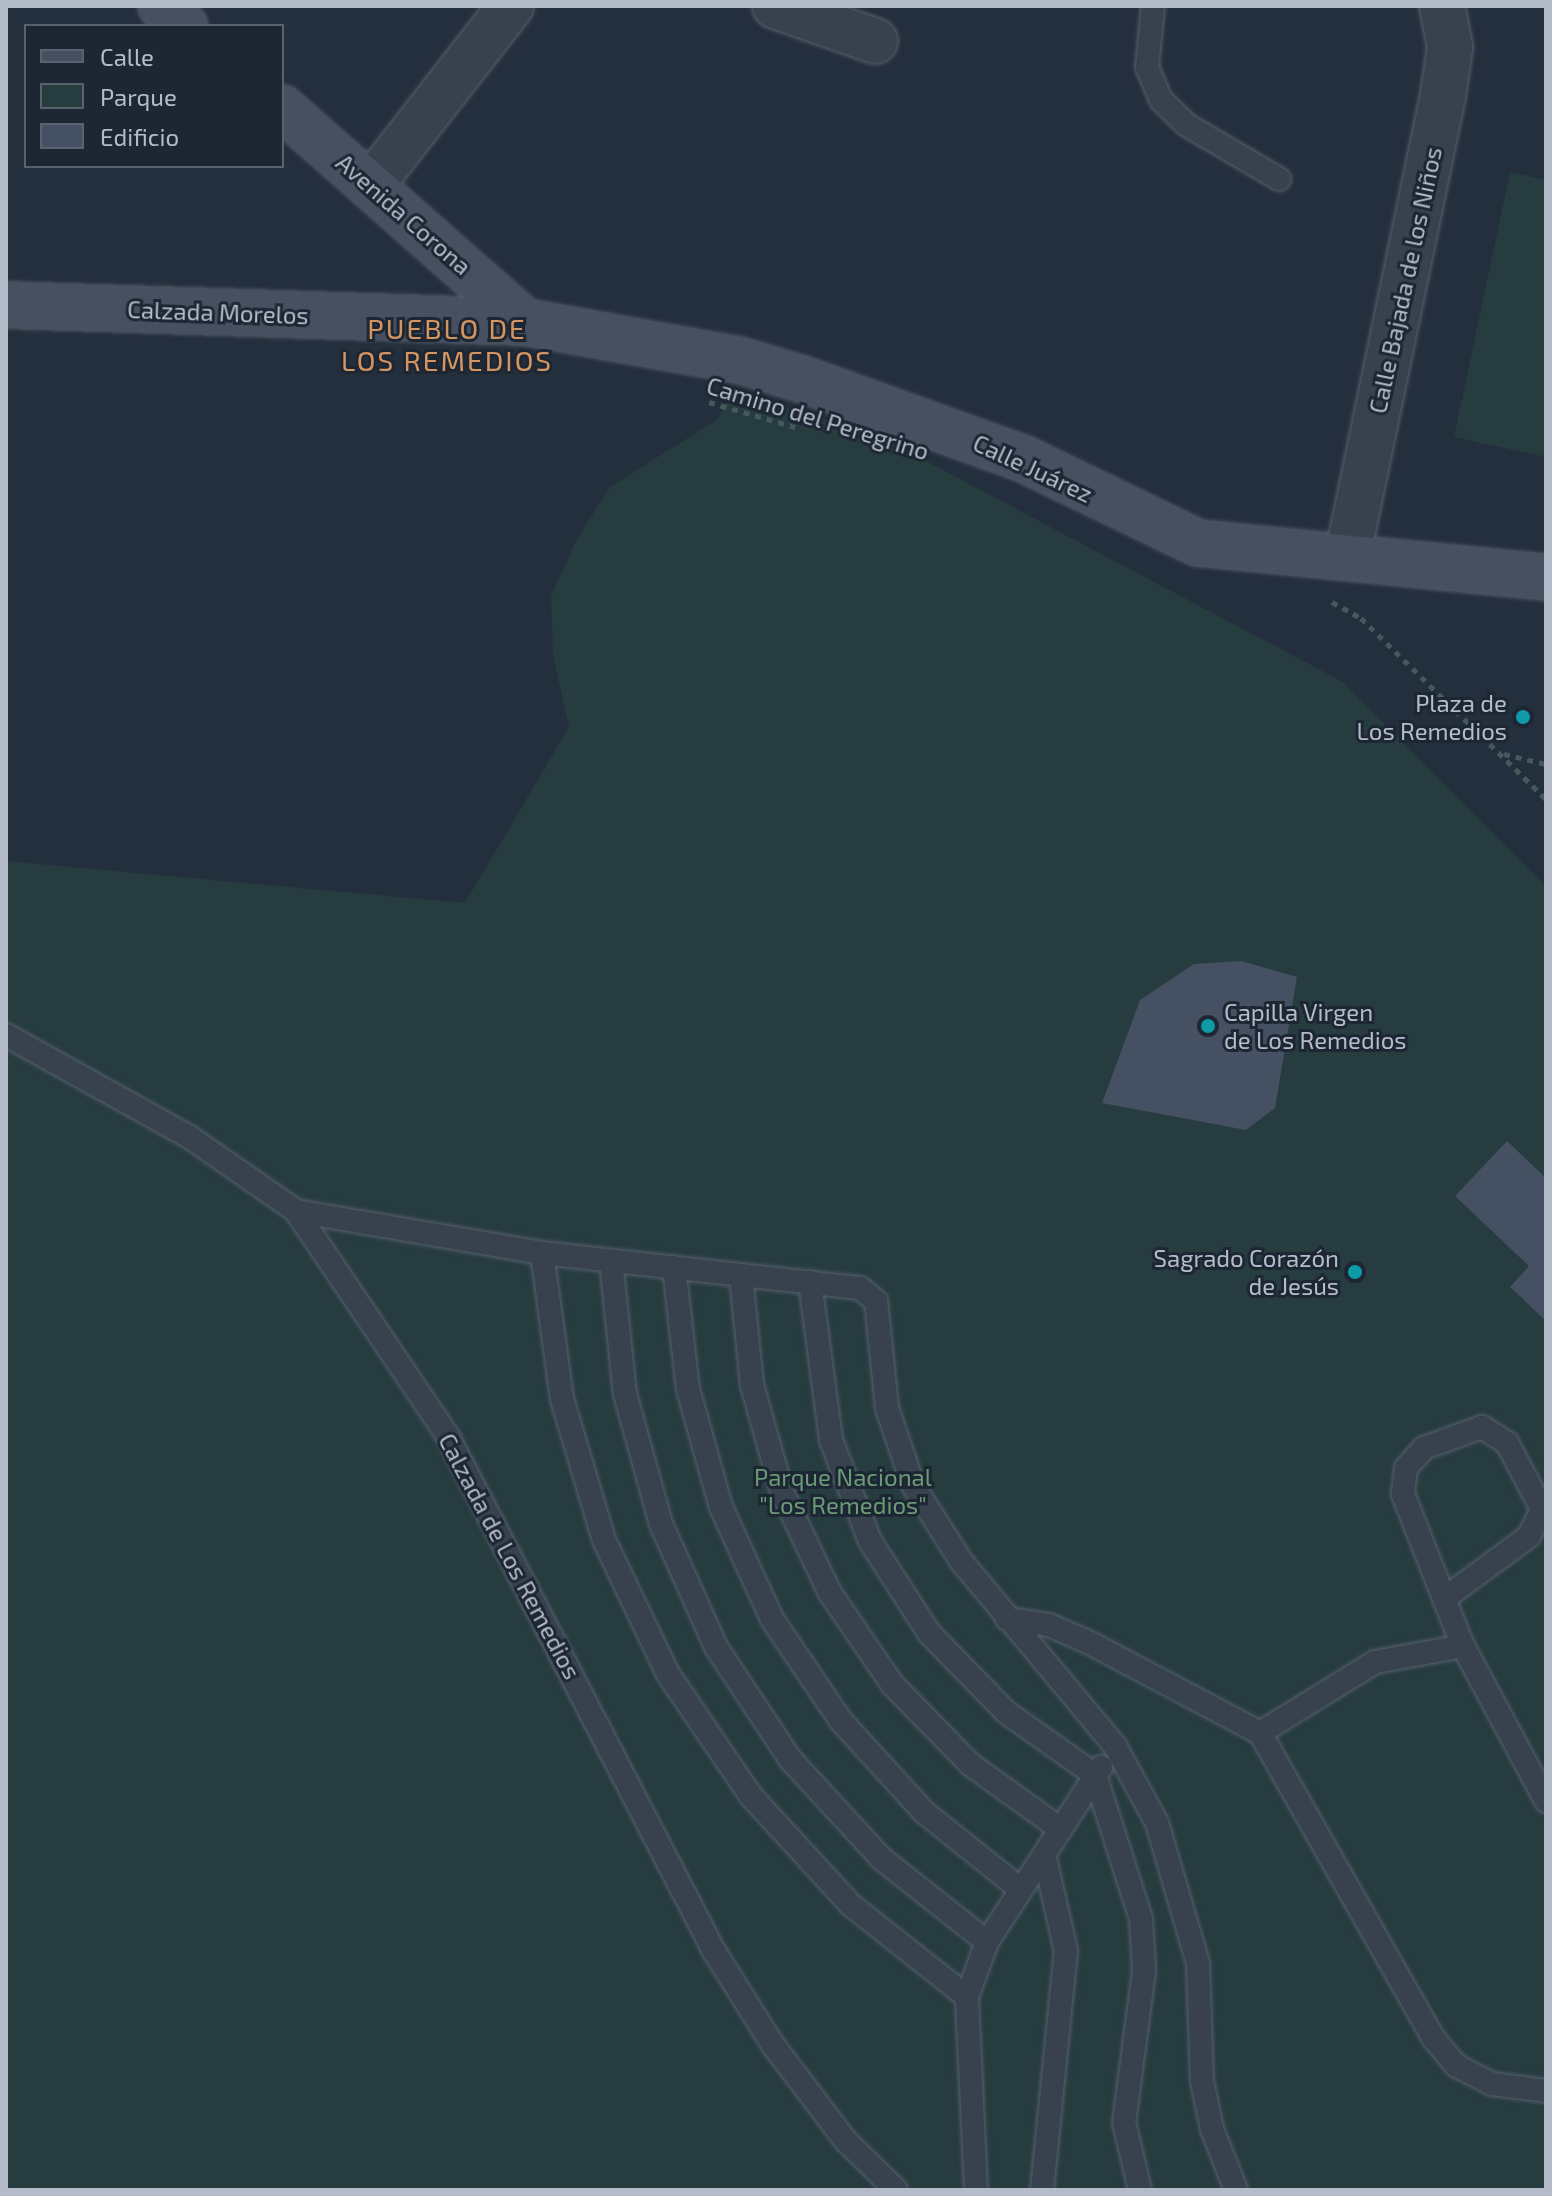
<!DOCTYPE html>
<html>
<head>
<meta charset="utf-8">
<style>
	body { margin:0 }
	#map { position:relative; width:1552px; height:2196px; overflow:hidden; background:#242f3e; font-family:"Exo 2",sans-serif }
	div>[style] { position:absolute }
	[style*='--x'] { left:calc(var(--x)*1px); top:calc(var(--y)*1px); width:calc(var(--w)*1px); rotate:calc(var(--a)*1deg) }
	.green>* { inset:0; background:#263c3f }
	.building>* { inset:0; background:#455162 }
	.path>* { height:5px; margin-top:-2.5px; transform-origin:0; background:repeating-linear-gradient(90deg,#44595c 0 6px,transparent 0 12px) }
	.roads { filter:drop-shadow(0 0 2px #565f6c) drop-shadow(0 0 2px #565f6c) }
	.lane>* { height:22px; margin:-11px; padding:0 11px; transform-origin:11px; border-radius:11px; background:#38414e }
	.street>* { height:44px; margin:-22px; padding:0 22px; transform-origin:22px; border-radius:22px; background:#38414e }
	.secondary>* { height:44px; margin:-22px; padding:0 22px; transform-origin:22px; border-radius:22px; background:#465061 }
	.dots>* { width:22px; height:22px; translate:-50% -50%; box-sizing:border-box; border:4px solid #1d2633; border-radius:50% }
	span { translate:-50% -50%; white-space:nowrap; text-align:center; line-height:1.15; -webkit-text-stroke:6px #1d2633; paint-order:stroke }
	.street-label { font-size:24px; color:#b4bcc9 }
	.poi-label { font-size:24px; color:#b4bcc9 }
	.right { translate:-100% -50%; text-align:right }
	.left { translate:0 -50%; text-align:left }
	.park-label { font-size:24px; color:#6b9a76 }
	.quarter-label { font-size:28px; color:#d59563; letter-spacing:2px }
	.frame { position:absolute; inset:0; border:8px solid #b4bcc9; pointer-events:none }
	.legend { position:absolute; left:24px; top:24px; width:260px; height:144px; box-sizing:border-box; background:#1d2633; border:2px solid #59626f; margin:0; padding:10px 14px; list-style:none; font-size:24px; color:#b4bcc9 }
	.legend li { display:flex; align-items:center; gap:16px; height:40px }
	.legend b { width:40px; border:2px solid #59626f }
</style>
</head>
<body>
<div id="map">
	<div class="green">
		<div style="clip-path:polygon(1510px 172px,1546px 180px,1546px 457px,1454px 437px)"></div>
		<div style="clip-path:polygon(732px 391px,875px 434px,1343px 682px,1546px 886px,1546px 2190px,6px 2190px,6px 861px,465px 903px,569px 727px,553px 655px,551px 596px,577px 539px,610px 487px,718px 419px)"></div>
	</div>
	<div class="building">
		<div style="clip-path:polygon(1241px 961px,1297px 977px,1275px 1108px,1246px 1130px,1102px 1103px,1140px 1000px,1194px 964px)"></div>
		<div style="clip-path:polygon(1507px 1141px,1546px 1178px,1546px 1321px,1510px 1287px,1529px 1266px,1455px 1196px)"></div>
	</div>
	<div class="path">
		<div style="--x:709;--y:402;--w:90;--a:16.2"></div>
		<div style="--x:1332;--y:602;--w:33;--a:29"></div>
		<div style="--x:1361;--y:618;--w:259;--a:44.4"></div>
		<div style="--x:1504;--y:754;--w:43;--a:13.4"></div>
	</div>
	<div class="roads">
		<div class="lane">
			<div style="--x:1153;--y:6;--w:61;--a:95.6"></div>
			<div style="--x:1147;--y:67;--w:36;--a:67"></div>
			<div style="--x:1161;--y:100;--w:36;--a:44"></div>
			<div style="--x:1187;--y:125;--w:107;--a:30.4"></div>
			<div style="--x:6;--y:1035;--w:212;--a:29.1"></div>
			<div style="--x:191;--y:1138;--w:128;--a:34.8"></div>
			<div style="--x:296;--y:1211;--w:270;--a:56"></div>
			<div style="--x:447;--y:1435;--w:581;--a:62.64"></div>
			<div style="--x:714;--y:1951;--w:111;--a:57.9"></div>
			<div style="--x:773;--y:2045;--w:119;--a:52.8"></div>
			<div style="--x:845;--y:2140;--w:71;--a:44.4"></div>
			<div style="--x:296;--y:1211;--w:250;--a:9.7"></div>
			<div style="--x:542;--y:1253;--w:320;--a:6.3"></div>
			<div style="--x:860;--y:1288;--w:21;--a:39"></div>
			<div style="--x:876;--y:1301;--w:108;--a:84.1"></div>
			<div style="--x:887;--y:1408;--w:81;--a:71.3"></div>
			<div style="--x:913;--y:1485;--w:90;--a:57.7"></div>
			<div style="--x:961;--y:1561;--w:241;--a:50.2"></div>
			<div style="--x:1115;--y:1746;--w:88;--a:61.4"></div>
			<div style="--x:1157;--y:1823;--w:146;--a:73.7"></div>
			<div style="--x:1198;--y:1963;--w:118;--a:88.1"></div>
			<div style="--x:1202;--y:2081;--w:49;--a:78.2"></div>
			<div style="--x:1212;--y:2129;--w:66;--a:68.5"></div>
			<div style="--x:542;--y:1253;--w:147;--a:82.2"></div>
			<div style="--x:562;--y:1399;--w:147;--a:73.4"></div>
			<div style="--x:604;--y:1540;--w:148;--a:64.5"></div>
			<div style="--x:668;--y:1674;--w:148;--a:55.8"></div>
			<div style="--x:751;--y:1796;--w:148;--a:47.5"></div>
			<div style="--x:851;--y:1905;--w:148;--a:38.4"></div>
			<div style="--x:611;--y:1261;--w:134;--a:84"></div>
			<div style="--x:625;--y:1394;--w:135;--a:74.5"></div>
			<div style="--x:661;--y:1524;--w:135;--a:65.9"></div>
			<div style="--x:716;--y:1647;--w:134;--a:56.5"></div>
			<div style="--x:790;--y:1759;--w:136;--a:47.4"></div>
			<div style="--x:882;--y:1859;--w:134;--a:38.3"></div>
			<div style="--x:674;--y:1267;--w:123;--a:83.5"></div>
			<div style="--x:688;--y:1389;--w:123;--a:74.4"></div>
			<div style="--x:721;--y:1507;--w:123;--a:65.5"></div>
			<div style="--x:772;--y:1619;--w:123;--a:55.9"></div>
			<div style="--x:841;--y:1721;--w:123;--a:47.6"></div>
			<div style="--x:924;--y:1812;--w:123;--a:38.7"></div>
			<div style="--x:741;--y:1275;--w:111;--a:84.3"></div>
			<div style="--x:752;--y:1385;--w:111;--a:74.3"></div>
			<div style="--x:782;--y:1492;--w:112;--a:64.6"></div>
			<div style="--x:830;--y:1593;--w:110;--a:55.7"></div>
			<div style="--x:892;--y:1684;--w:112;--a:45.7"></div>
			<div style="--x:970;--y:1764;--w:111;--a:35.8"></div>
			<div style="--x:810;--y:1282;--w:159;--a:82.4"></div>
			<div style="--x:831;--y:1440;--w:108;--a:68.9"></div>
			<div style="--x:870;--y:1541;--w:109;--a:57.3"></div>
			<div style="--x:929;--y:1633;--w:110;--a:45.7"></div>
			<div style="--x:1006;--y:1712;--w:109;--a:35.3"></div>
			<div style="--x:1095;--y:1775;--w:151;--a:72.3"></div>
			<div style="--x:1141;--y:1919;--w:52;--a:86.7"></div>
			<div style="--x:1144;--y:1971;--w:152;--a:97.5"></div>
			<div style="--x:1124;--y:2122;--w:70;--a:76.8"></div>
			<div style="--x:1445;--y:1598;--w:104;--a:-36.4"></div>
			<div style="--x:1529;--y:1536;--w:30;--a:-64"></div>
			<div style="--x:1542;--y:1509;--w:75;--a:-117.9"></div>
			<div style="--x:1507;--y:1443;--w:30;--a:-147"></div>
			<div style="--x:1482;--y:1427;--w:62;--a:160.1"></div>
			<div style="--x:1424;--y:1448;--w:27;--a:132"></div>
			<div style="--x:1406;--y:1468;--w:26;--a:97"></div>
			<div style="--x:1403;--y:1494;--w:163;--a:68.5"></div>
			<div style="--x:1463;--y:1646;--w:176;--a:61.8"></div>
			<div style="--x:1007;--y:1619;--w:42;--a:8.1"></div>
			<div style="--x:1049;--y:1625;--w:45;--a:23.7"></div>
			<div style="--x:1090;--y:1643;--w:192;--a:27.9"></div>
			<div style="--x:1260;--y:1733;--w:135;--a:-31.7"></div>
			<div style="--x:1375;--y:1662;--w:89;--a:-10.3"></div>
			<div style="--x:1260;--y:1733;--w:352;--a:60.4"></div>
			<div style="--x:1434;--y:2039;--w:35;--a:50"></div>
			<div style="--x:1457;--y:2066;--w:39;--a:27"></div>
			<div style="--x:1492;--y:2084;--w:54;--a:7.4"></div>
			<div style="--x:976;--y:2190;--w:193;--a:-92.7"></div>
			<div style="--x:967;--y:1997;--w:59;--a:-70"></div>
			<div style="--x:987;--y:1942;--w:209;--a:-56.9"></div>
			<div style="--x:1042;--y:2190;--w:240;--a:-84.3"></div>
			<div style="--x:1066;--y:1951;--w:99;--a:-102.8"></div>
		</div>
		<div class="street">
			<div style="--x:775;--y:6;--w:106;--a:19.3"></div>
			<div style="--x:372;--y:184;--w:226;--a:-52"></div>
			<div style="--x:1348;--y:554;--w:469;--a:-78.3"></div>
			<div style="--x:1443;--y:95;--w:49;--a:-81.7"></div>
			<div style="--x:1450;--y:47;--w:42;--a:-101"></div>
		</div>
		<div class="secondary">
			<div style="--x:161;--y:6;--w:31;--a:40"></div>
			<div style="--x:282;--y:108;--w:324;--a:41.4"></div>
			<div style="--x:6;--y:305;--w:519;--a:1.88"></div>
			<div style="--x:525;--y:322;--w:217;--a:10.1"></div>
			<div style="--x:739;--y:360;--w:66;--a:16.8"></div>
			<div style="--x:802;--y:379;--w:236;--a:19.8"></div>
			<div style="--x:1024;--y:459;--w:193;--a:25.8"></div>
			<div style="--x:1198;--y:543;--w:350;--a:5.6"></div>
		</div>
	</div>
	<div class="dots">
		<div style="left:1523px;top:717px;background:#0f9aa8"></div>
		<div style="left:1208px;top:1026px;background:#0f9aa8"></div>
		<div style="left:1355px;top:1272px;background:#0f9aa8"></div>
	</div>
	<div class="street-label">
		<span style="left:404px;top:214px;rotate:41deg">Avenida Corona</span>
		<span style="left:1405px;top:280px;rotate:-78deg">Calle Bajada de los Niños</span>
		<span style="left:218px;top:312px;rotate:2deg">Calzada Morelos</span>
		<span style="left:818px;top:418px;rotate:17deg">Camino del Peregrino</span>
		<span style="left:1033px;top:468px;rotate:25deg">Calle Juárez</span>
		<span style="left:510px;top:1556px;rotate:62deg">Calzada de Los Remedios</span>
	</div>
	<div class="poi-label">
		<span class="right" style="left:1507px;top:717px">Plaza de<br>Los Remedios</span>
		<span class="left" style="left:1224px;top:1026px">Capilla Virgen<br>de Los Remedios</span>
		<span class="right" style="left:1339px;top:1272px">Sagrado Corazón<br>de Jesús</span>
	</div>
	<div class="park-label">
		<span style="left:843px;top:1491px">Parque Nacional<br>"Los Remedios"</span>
	</div>
	<div class="quarter-label">
		<span style="left:447px;top:344px">PUEBLO DE<br>LOS REMEDIOS</span>
	</div>
	<div class="frame"></div>
	<ul class="legend">
	<li><b style="height:10px;background:#465061"></b>Calle</li>
	<li><b style="height:22px;background:#263c3f"></b>Parque</li>
	<li><b style="height:22px;background:#455162"></b>Edificio</li>
	</ul>
</div>
</body>
</html>
